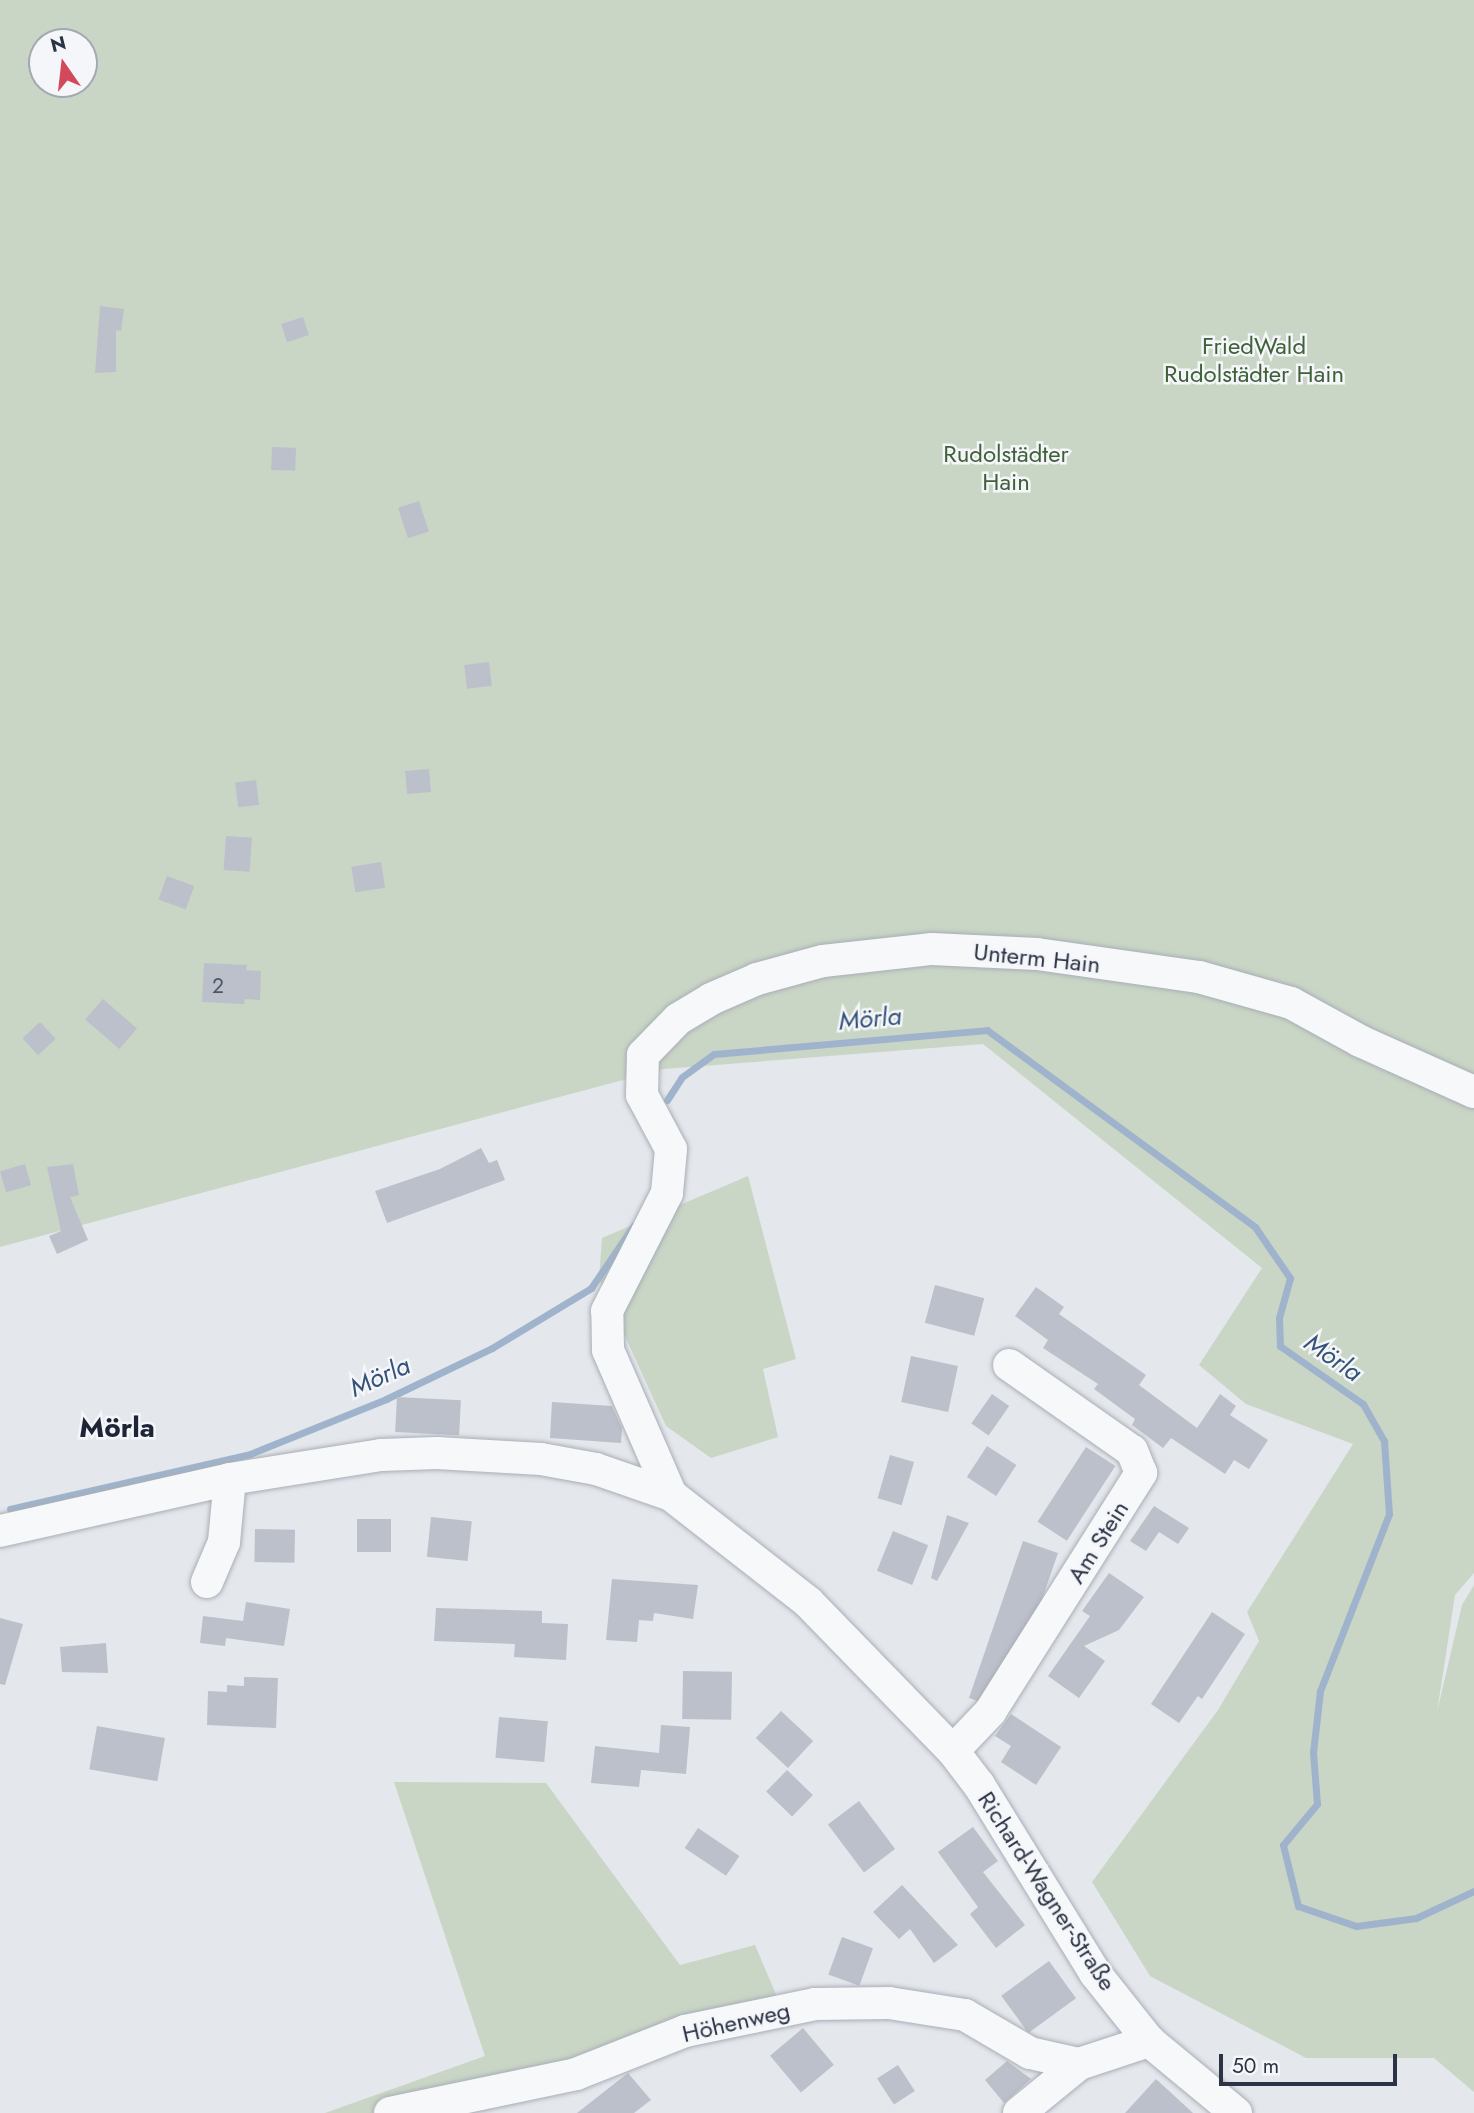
<!DOCTYPE html>
<html>
<head>
<meta charset="utf-8">
<style>
	body { margin:0 }
	#map { position:relative; width:1474px; height:2113px; overflow:hidden; background:#e4e7ec; font-family:Jost,sans-serif }
	div>[style] { position:absolute }
	[style*='--x'] { left:calc(var(--x)*1px); top:calc(var(--y)*1px); width:calc(var(--w)*1px); rotate:calc(var(--a)*1deg) }
	.green>* { inset:0; background:#c9d6c5 }
	.stream>* { height:7px; margin:-3.5px; padding:0 3.5px; transform-origin:3.5px; border-radius:3.5px; background:#9fb4cc }
	.building>* { inset:0; background:#bbc0ca; transform-origin:0 0 }
	.roads { filter:drop-shadow(0 0 2px #a9aeb7) drop-shadow(0 0 2px #a9aeb7) }
	.minor>* { height:32px; margin:-16px; padding:0 16px; transform-origin:16px; border-radius:16px; background:#f7f8fa }
	span { translate:-50% -50%; white-space:nowrap; text-align:center; line-height:1.15; -webkit-text-stroke:5px #f4f6f9; paint-order:stroke }
	.number-label { font-size:21px; color:#4f5766 }
	.number-label span { -webkit-text-stroke-width:0 }
	.park-label { font-size:24px; color:#3f6138 }
	.street-label { font-size:24px; color:#2b3445 }
	.water-label { font-size:26px; color:#34527a; font-style:italic }
	.quarter-label { font-size:28px; color:#1d2536; font-weight:700 }
	.north { position:absolute; left:28px; top:28px; width:70px; height:70px; box-sizing:border-box; background:#f4f6f9; border:2px solid #a4a8b1; border-radius:50%; rotate:346deg; font-size:19px; font-weight:700; line-height:28px; text-align:center; color:#2b3445 }
	.north::after { content:''; display:block; margin:auto; width:24px; height:32px; background:#d1495b; clip-path:polygon(50% 0,100% 100%,50% 72%,0 100%) }
	.scale { position:absolute; left:1219px; top:2054px; width:178px; height:32px; box-sizing:border-box; border:4px solid #2b3445; border-top:0; padding-left:9px; font-size:21px; line-height:24px; white-space:nowrap; color:#2b3445; -webkit-text-stroke:5px #f4f6f9; paint-order:stroke }
</style>
</head>
<body>
<div id="map">
	<div class="green">
		<div style="clip-path:polygon(evenodd,0 0,1474px 0,1474px 1573px,1455px 1595px,1437px 1712px,1462px 1605px,1474px 1585px,1474px 2092px,1434px 2058px,1306px 2058px,1150px 1976px,1092px 1882px,1218px 1710px,1259px 1641px,1247px 1612px,1353px 1444px,1246px 1404px,1199px 1365px,1262px 1268px,983px 1044px,664px 1069px,0 1247px,0 0,42px 42px,84px 42px,84px 84px,42px 84px,42px 42px)"></div>
		<div style="clip-path:polygon(748px 1176px,796px 1359px,763px 1369px,778px 1437px,711px 1458px,666px 1426px,599px 1279px,602px 1238px)"></div>
		<div style="clip-path:polygon(394px 1782px,546px 1783px,680px 1965px,755px 1945px,778px 1999px,418px 2113px,325px 2113px,485px 2056px)"></div>
	</div>
	<div class="stream">
		<div style="--x:667;--y:1100;--w:27;--a:-57"></div>
		<div style="--x:682;--y:1077;--w:39;--a:-36"></div>
		<div style="--x:714;--y:1054;--w:274;--a:-5"></div>
		<div style="--x:987;--y:1030;--w:333;--a:36.3"></div>
		<div style="--x:1255;--y:1227;--w:62;--a:55.5"></div>
		<div style="--x:1290;--y:1278;--w:41;--a:105.4"></div>
		<div style="--x:1279;--y:1318;--w:28;--a:88"></div>
		<div style="--x:1280;--y:1346;--w:101;--a:34.9"></div>
		<div style="--x:1363;--y:1404;--w:43;--a:60.4"></div>
		<div style="--x:1384;--y:1441;--w:73;--a:86.1"></div>
		<div style="--x:1389;--y:1514;--w:190;--a:111.3"></div>
		<div style="--x:1320;--y:1691;--w:61;--a:96.5"></div>
		<div style="--x:1313;--y:1752;--w:52;--a:85.6"></div>
		<div style="--x:1317;--y:1804;--w:53;--a:129.7"></div>
		<div style="--x:1283;--y:1845;--w:63;--a:76.2"></div>
		<div style="--x:1298;--y:1906;--w:61;--a:19"></div>
		<div style="--x:1356;--y:1926;--w:61;--a:-7.6"></div>
		<div style="--x:1416;--y:1918;--w:64;--a:-25"></div>
		<div style="--x:10;--y:1509;--w:246;--a:-12.9"></div>
		<div style="--x:250;--y:1454;--w:147;--a:-22"></div>
		<div style="--x:386;--y:1399;--w:118;--a:-25.7"></div>
		<div style="--x:492;--y:1348;--w:116;--a:-31.2"></div>
		<div style="--x:591;--y:1288;--w:76;--a:-55.7"></div>
	</div>
	<div class="building">
		<div style="clip-path:polygon(100px 306px,124px 309px,121px 331px,116px 330px,116px 372px,95px 373px)"></div>
		<div style="left:303px;top:317px;width:19px;height:23px;rotate:72deg"></div>
		<div style="left:272px;top:447px;width:24px;height:23px;rotate:2deg"></div>
		<div style="left:419px;top:501px;width:32px;height:22px;rotate:72deg"></div>
		<div style="left:489px;top:662px;width:24px;height:25px;rotate:83deg"></div>
		<div style="left:429px;top:769px;width:23px;height:24px;rotate:85deg"></div>
		<div style="left:256px;top:780px;width:25px;height:21px;rotate:83deg"></div>
		<div style="left:226px;top:836px;width:26px;height:34px;rotate:4deg"></div>
		<div style="left:381px;top:862px;width:26px;height:30px;rotate:81deg"></div>
		<div style="left:167px;top:876px;width:29px;height:25px;rotate:20deg"></div>
		<div style="clip-path:polygon(204px 963px,247px 965px,246px 970px,261px 971px,260px 1000px,245px 999px,244px 1004px,202px 1002px)"></div>
		<div style="left:103px;top:999px;width:45px;height:27px;rotate:41deg"></div>
		<div style="left:40px;top:1022px;width:23px;height:24px;rotate:47deg"></div>
		<div style="clip-path:polygon(481px 1148px,489px 1163px,497px 1160px,505px 1180px,387px 1223px,375px 1191px,440px 1169px)"></div>
		<div style="left:25px;top:1164px;width:22px;height:26px;rotate:74deg"></div>
		<div style="clip-path:polygon(73px 1164px,79px 1195px,70px 1197px,88px 1240px,57px 1254px,49px 1236px,61px 1231px,47px 1167px)"></div>
		<div style="left:935px;top:1285px;width:51px;height:39px;rotate:15deg"></div>
		<div style="clip-path:polygon(1036px 1287px,1064px 1307px,1059px 1314px,1146px 1375px,1139px 1385px,1197px 1428px,1220px 1394px,1236px 1406px,1230px 1415px,1268px 1440px,1249px 1469px,1234px 1460px,1225px 1474px,1171px 1438px,1163px 1448px,1132px 1425px,1135px 1419px,1094px 1389px,1098px 1384px,1043px 1348px,1048px 1340px,1015px 1316px)"></div>
		<div style="left:911px;top:1356px;width:48px;height:47px;rotate:12deg"></div>
		<div style="left:992px;top:1394px;width:21px;height:36px;rotate:35deg"></div>
		<div style="left:397px;top:1397px;width:64px;height:35px;rotate:3deg"></div>
		<div style="clip-path:polygon(552px 1402px,612px 1406px,622px 1428px,621px 1443px,550px 1438px)"></div>
		<div style="left:987px;top:1446px;width:35px;height:37px;rotate:33deg"></div>
		<div style="left:1086px;top:1447px;width:35px;height:89px;rotate:33deg"></div>
		<div style="left:890px;top:1455px;width:25px;height:45px;rotate:16deg"></div>
		<div style="clip-path:polygon(1154px 1506px,1189px 1528px,1178px 1544px,1159px 1532px,1146px 1551px,1130px 1541px)"></div>
		<div style="clip-path:polygon(947px 1515px,969px 1523px,937px 1581px,931px 1578px)"></div>
		<div style="left:431px;top:1517px;width:41px;height:40px;rotate:6deg"></div>
		<div style="left:391px;top:1519px;width:33px;height:34px;rotate:90deg"></div>
		<div style="left:255px;top:1529px;width:40px;height:33px;rotate:1deg"></div>
		<div style="left:893px;top:1531px;width:38px;height:43px;rotate:22deg"></div>
		<div style="left:1023px;top:1541px;width:37px;height:166px;rotate:19deg"></div>
		<div style="clip-path:polygon(1109px 1573px,1144px 1597px,1119px 1630px,1084px 1646px,1105px 1661px,1079px 1698px,1048px 1676px,1090px 1616px,1082px 1611px)"></div>
		<div style="clip-path:polygon(612px 1579px,698px 1585px,693px 1619px,654px 1613px,653px 1621px,639px 1620px,637px 1642px,606px 1640px)"></div>
		<div style="clip-path:polygon(246px 1602px,290px 1609px,284px 1646px,226px 1638px,225px 1646px,200px 1643px,203px 1616px,243px 1621px)"></div>
		<div style="clip-path:polygon(436px 1608px,542px 1611px,542px 1623px,568px 1624px,566px 1660px,514px 1657px,515px 1644px,434px 1641px)"></div>
		<div style="clip-path:polygon(1212px 1612px,1245px 1634px,1202px 1699px,1198px 1696px,1179px 1723px,1151px 1704px)"></div>
		<div style="clip-path:polygon(0 1618px,23px 1624px,5px 1685px,0 1684px)"></div>
		<div style="clip-path:polygon(106px 1643px,108px 1673px,62px 1672px,60px 1647px)"></div>
		<div style="left:683px;top:1671px;width:49px;height:48px;rotate:1deg"></div>
		<div style="clip-path:polygon(244px 1677px,278px 1678px,276px 1728px,207px 1725px,208px 1691px,227px 1692px,227px 1685px,244px 1686px)"></div>
		<div style="left:781px;top:1711px;width:44px;height:37px;rotate:43deg"></div>
		<div style="clip-path:polygon(1011px 1714px,1061px 1747px,1036px 1785px,1001px 1762px,1011px 1746px,995px 1736px)"></div>
		<div style="left:499px;top:1717px;width:49px;height:41px;rotate:5deg"></div>
		<div style="clip-path:polygon(661px 1725px,690px 1727px,686px 1774px,641px 1770px,639px 1787px,591px 1783px,595px 1746px,659px 1753px)"></div>
		<div style="left:97px;top:1726px;width:69px;height:44px;rotate:10deg"></div>
		<div style="left:787px;top:1770px;width:36px;height:30px;rotate:44deg"></div>
		<div style="left:859px;top:1801px;width:60px;height:39px;rotate:53deg"></div>
		<div style="clip-path:polygon(973px 1827px,998px 1861px,983px 1872px,1025px 1925px,996px 1948px,970px 1914px,978px 1907px,938px 1852px)"></div>
		<div style="left:698px;top:1828px;width:50px;height:24px;rotate:34deg"></div>
		<div style="clip-path:polygon(902px 1885px,958px 1945px,934px 1963px,910px 1929px,899px 1939px,873px 1912px)"></div>
		<div style="left:842px;top:1937px;width:33px;height:40px;rotate:20deg"></div>
		<div style="left:1049px;top:1961px;width:46px;height:59px;rotate:54deg"></div>
		<div style="left:803px;top:2028px;width:48px;height:43px;rotate:50deg"></div>
		<div style="clip-path:polygon(1007px 2061px,1031px 2079px,1004px 2103px,985px 2080px)"></div>
		<div style="left:898px;top:2065px;width:31px;height:25px;rotate:57deg"></div>
		<div style="clip-path:polygon(628px 2073px,651px 2100px,634px 2113px,577px 2113px)"></div>
		<div style="clip-path:polygon(1156px 2079px,1193px 2113px,1125px 2113px)"></div>
	</div>
	<div class="roads">
		<div class="minor">
			<div style="--x:671;--y:1495;--w:158;--a:-113.5"></div>
			<div style="--x:608;--y:1350;--w:39;--a:-91"></div>
			<div style="--x:607;--y:1311;--w:132;--a:-63"></div>
			<div style="--x:667;--y:1193;--w:44;--a:-84.8"></div>
			<div style="--x:671;--y:1149;--w:61;--a:-118.2"></div>
			<div style="--x:642;--y:1095;--w:40;--a:-88.6"></div>
			<div style="--x:643;--y:1055;--w:50;--a:-45.8"></div>
			<div style="--x:678;--y:1019;--w:39;--a:-31"></div>
			<div style="--x:711;--y:999;--w:50;--a:-23.5"></div>
			<div style="--x:757;--y:979;--w:68;--a:-15.3"></div>
			<div style="--x:823;--y:961;--w:110;--a:-6.3"></div>
			<div style="--x:932;--y:949;--w:105;--a:2.7"></div>
			<div style="--x:1037;--y:954;--w:164;--a:8.1"></div>
			<div style="--x:1199;--y:977;--w:96;--a:15.8"></div>
			<div style="--x:1291;--y:1003;--w:79;--a:28.8"></div>
			<div style="--x:1360;--y:1041;--w:125;--a:24.1"></div>
			<div style="--x:0;--y:1531;--w:236;--a:-12.7"></div>
			<div style="--x:230;--y:1479;--w:153;--a:-9"></div>
			<div style="--x:381;--y:1455;--w:56;--a:-2"></div>
			<div style="--x:437;--y:1453;--w:104;--a:3.3"></div>
			<div style="--x:541;--y:1459;--w:56;--a:10.3"></div>
			<div style="--x:596;--y:1469;--w:79;--a:19.1"></div>
			<div style="--x:671;--y:1495;--w:174;--a:38"></div>
			<div style="--x:808;--y:1602;--w:208;--a:45.8"></div>
			<div style="--x:953;--y:1751;--w:43;--a:52.6"></div>
			<div style="--x:979;--y:1785;--w:221;--a:58.3"></div>
			<div style="--x:1095;--y:1973;--w:87;--a:51.5"></div>
			<div style="--x:1149;--y:2041;--w:113;--a:39.6"></div>
			<div style="--x:207;--y:1582;--w:43;--a:-67"></div>
			<div style="--x:224;--y:1542;--w:63;--a:-84.6"></div>
			<div style="--x:953;--y:1751;--w:54;--a:-46.5"></div>
			<div style="--x:990;--y:1712;--w:283;--a:-57.7"></div>
			<div style="--x:1141;--y:1473;--w:24;--a:-112"></div>
			<div style="--x:1132;--y:1451;--w:150;--a:-145"></div>
			<div style="--x:390;--y:2113;--w:190;--a:-11.8"></div>
			<div style="--x:576;--y:2074;--w:117;--a:-21.5"></div>
			<div style="--x:685;--y:2031;--w:133;--a:-11.7"></div>
			<div style="--x:815;--y:2004;--w:74;--a:-0.8"></div>
			<div style="--x:889;--y:2003;--w:77;--a:9"></div>
			<div style="--x:965;--y:2015;--w:75;--a:30.3"></div>
			<div style="--x:1030;--y:2053;--w:50;--a:12.7"></div>
			<div style="--x:1019;--y:2113;--w:77;--a:-39.2"></div>
			<div style="--x:1079;--y:2064;--w:74;--a:-18.2"></div>
		</div>
	</div>
	<div class="number-label">
		<span style="left:218px;top:986px">2</span>
	</div>
	<div class="park-label">
		<span style="left:1254px;top:360px">FriedWald<br>Rudolstädter Hain</span>
		<span style="left:1006px;top:468px">Rudolstädter<br>Hain</span>
	</div>
	<div class="street-label">
		<span style="left:1037px;top:958px;rotate:6deg">Unterm Hain</span>
		<span style="left:1098px;top:1542px;rotate:-58deg">Am Stein</span>
		<span style="left:1047px;top:1891px;rotate:57deg">Richard-Wagner-Straße</span>
		<span style="left:736px;top:2022px;rotate:-13deg">Höhenweg</span>
	</div>
	<div class="water-label">
		<span style="left:870px;top:1019px;rotate:-5deg">Mörla</span>
		<span style="left:1333px;top:1358px;rotate:35deg">Mörla</span>
		<span style="left:380px;top:1377px;rotate:-24deg">Mörla</span>
	</div>
	<div class="quarter-label">
		<span style="left:117px;top:1428px">Mörla</span>
	</div>
	<div class="north">N</div>
	<div class="scale">50 m</div>
</div>
</body>
</html>
